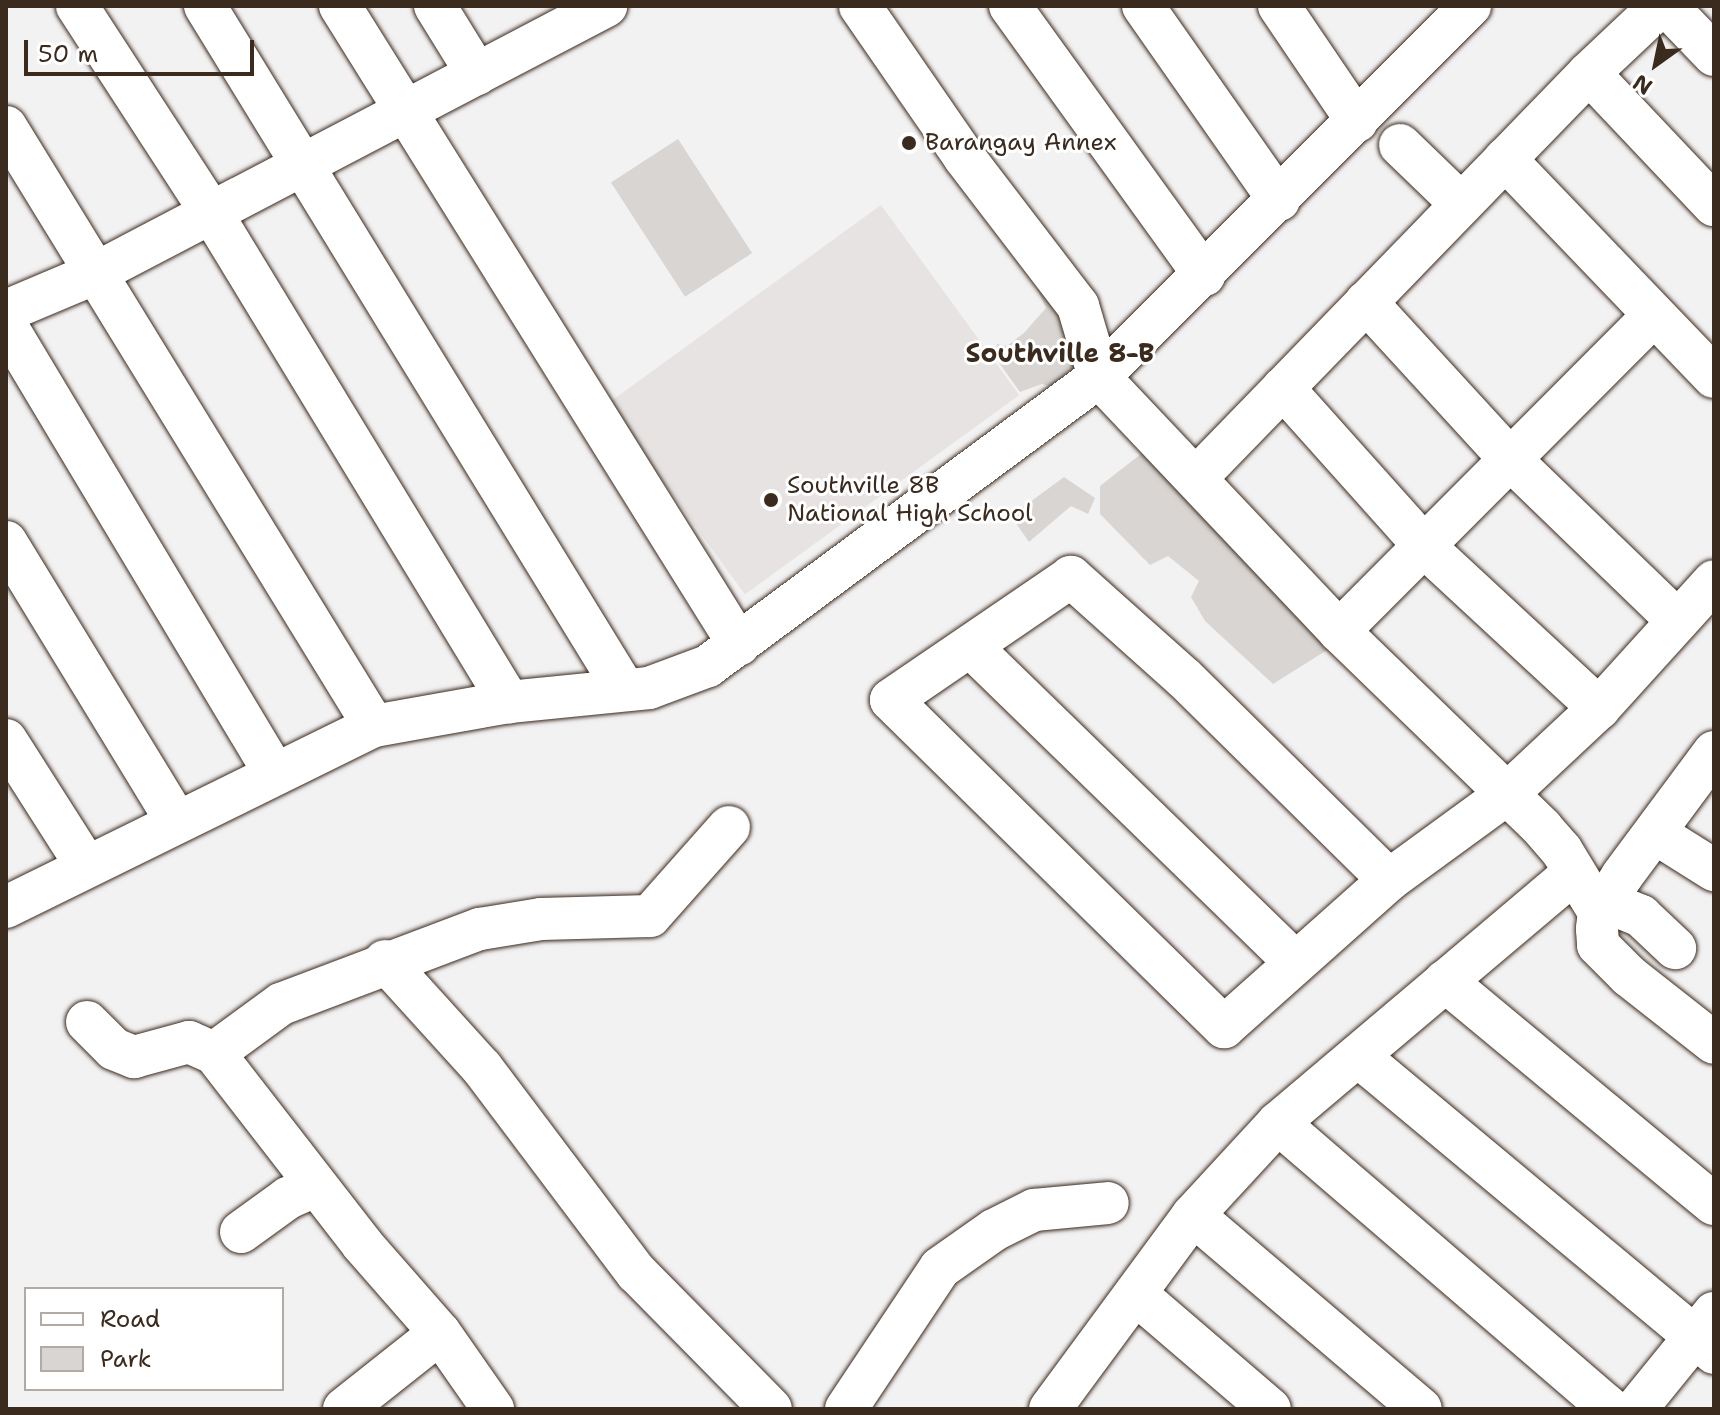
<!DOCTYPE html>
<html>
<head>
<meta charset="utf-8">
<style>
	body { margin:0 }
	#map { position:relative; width:1720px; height:1415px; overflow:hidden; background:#f3f2f2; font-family:"Shantell Sans",sans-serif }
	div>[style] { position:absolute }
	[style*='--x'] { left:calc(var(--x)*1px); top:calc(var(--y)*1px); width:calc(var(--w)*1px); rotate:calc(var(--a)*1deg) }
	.built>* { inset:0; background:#e6e3e2; transform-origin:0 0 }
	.green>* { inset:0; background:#d8d5d2; transform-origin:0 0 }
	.roads { filter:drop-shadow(0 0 2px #3b2a1e) drop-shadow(0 0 2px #3b2a1e) }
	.minor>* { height:42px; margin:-21px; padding:0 21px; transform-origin:21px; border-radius:21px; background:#fff }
	.dots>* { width:22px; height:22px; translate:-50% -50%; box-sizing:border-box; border:4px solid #fff; border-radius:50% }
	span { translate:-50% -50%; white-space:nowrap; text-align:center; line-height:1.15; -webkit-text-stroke:6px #fff; paint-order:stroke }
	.poi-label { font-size:24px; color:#3b2a1e }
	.left { translate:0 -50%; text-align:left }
	.neighbourhood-label { font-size:26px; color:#3b2a1e; font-weight:700 }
	.frame { position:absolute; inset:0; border:8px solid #3b2a1e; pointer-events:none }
	.legend { position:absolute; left:24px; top:1287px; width:260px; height:104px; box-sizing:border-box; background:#fff; border:2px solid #b1aaa5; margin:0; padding:10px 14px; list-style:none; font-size:24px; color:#3b2a1e }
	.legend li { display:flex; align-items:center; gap:16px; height:40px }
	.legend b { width:40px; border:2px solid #b1aaa5 }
	.north { position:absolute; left:1616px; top:24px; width:80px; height:80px; -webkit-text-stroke:6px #fff; paint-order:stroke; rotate:213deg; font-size:22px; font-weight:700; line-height:32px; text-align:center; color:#3b2a1e }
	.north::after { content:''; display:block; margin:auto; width:28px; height:36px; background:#3b2a1e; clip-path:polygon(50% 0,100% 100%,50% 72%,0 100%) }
	.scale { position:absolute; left:24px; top:40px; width:230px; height:36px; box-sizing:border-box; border:4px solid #3b2a1e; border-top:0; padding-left:10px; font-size:24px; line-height:28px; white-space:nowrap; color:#3b2a1e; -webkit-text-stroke:6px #fff; paint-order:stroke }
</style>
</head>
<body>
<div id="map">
	<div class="built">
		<div style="left:881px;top:205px;width:235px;height:339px;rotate:54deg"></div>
	</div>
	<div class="green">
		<div style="left:678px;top:139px;width:136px;height:80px;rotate:57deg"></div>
		<div style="clip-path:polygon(1054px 286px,1088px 357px,1053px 387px,1042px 384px,1020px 392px,995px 357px,997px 344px,1007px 346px,1024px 333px,1046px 308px,1037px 289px)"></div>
		<div style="clip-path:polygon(1146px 450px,1332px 647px,1273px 684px,1205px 621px,1191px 597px,1199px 581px,1168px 556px,1150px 565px,1100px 514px,1100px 486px)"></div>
		<div style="clip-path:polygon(1064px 477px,1095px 498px,1088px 514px,1071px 506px,1029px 542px,1011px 516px)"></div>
	</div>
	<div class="roads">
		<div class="minor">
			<div style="--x:77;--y:6;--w:246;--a:57"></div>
			<div style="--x:211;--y:212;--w:574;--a:58.69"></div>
			<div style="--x:205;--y:6;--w:801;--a:58.47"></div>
			<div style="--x:340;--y:6;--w:753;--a:58.02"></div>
			<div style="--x:435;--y:6;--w:80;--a:58.3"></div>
			<div style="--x:860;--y:6;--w:183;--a:55.4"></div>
			<div style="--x:964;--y:157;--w:188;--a:52.6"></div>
			<div style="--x:1078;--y:306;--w:74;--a:73.5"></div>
			<div style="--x:1099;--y:377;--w:349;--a:46.6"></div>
			<div style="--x:1339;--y:631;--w:283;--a:44.1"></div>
			<div style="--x:1542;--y:828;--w:30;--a:49"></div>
			<div style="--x:1562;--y:851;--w:71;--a:58.8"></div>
			<div style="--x:1010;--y:6;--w:332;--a:54.2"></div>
			<div style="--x:1143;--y:6;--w:237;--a:55"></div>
			<div style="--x:1279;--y:6;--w:139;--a:55.9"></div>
			<div style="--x:1667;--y:6;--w:68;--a:46.2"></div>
			<div style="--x:1589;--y:73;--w:182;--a:46.6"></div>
			<div style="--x:6;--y:127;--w:703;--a:58.44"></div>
			<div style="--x:1400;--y:145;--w:85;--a:44"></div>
			<div style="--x:1505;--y:159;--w:302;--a:46.2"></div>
			<div style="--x:1366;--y:302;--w:213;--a:47.5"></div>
			<div style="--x:1510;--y:459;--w:233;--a:44"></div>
			<div style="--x:6;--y:311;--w:98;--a:-22.9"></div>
			<div style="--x:96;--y:273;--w:576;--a:-27.63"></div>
			<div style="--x:6;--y:325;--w:523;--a:59.07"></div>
			<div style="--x:1283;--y:388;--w:215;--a:48.2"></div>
			<div style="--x:1426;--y:548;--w:236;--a:42.8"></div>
			<div style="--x:1197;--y:477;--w:563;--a:-45.86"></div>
			<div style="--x:1589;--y:73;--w:98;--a:-43.3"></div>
			<div style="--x:6;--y:542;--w:328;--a:58.6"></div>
			<div style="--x:1339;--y:631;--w:446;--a:-45.1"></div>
			<div style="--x:971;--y:647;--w:452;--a:44.2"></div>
			<div style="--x:6;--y:740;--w:147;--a:57.5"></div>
			<div style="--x:1714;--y:752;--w:154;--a:126.6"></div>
			<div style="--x:1622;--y:876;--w:43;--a:122.6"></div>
			<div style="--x:1599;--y:912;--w:17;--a:97"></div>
			<div style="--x:1597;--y:929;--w:16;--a:86"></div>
			<div style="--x:1598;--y:945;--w:44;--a:45"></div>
			<div style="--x:1629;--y:976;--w:108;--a:38.2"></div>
			<div style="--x:1655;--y:833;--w:70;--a:32.1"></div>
			<div style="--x:1389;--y:880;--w:288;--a:-135.4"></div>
			<div style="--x:1184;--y:678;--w:152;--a:-138.2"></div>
			<div style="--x:1071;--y:577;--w:218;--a:145.7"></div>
			<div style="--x:891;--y:700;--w:467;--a:44.5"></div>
			<div style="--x:1224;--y:1027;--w:221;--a:-41.7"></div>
			<div style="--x:1389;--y:880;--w:146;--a:-36.1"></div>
			<div style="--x:1507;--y:794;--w:126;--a:-43.1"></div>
			<div style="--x:1599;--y:708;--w:171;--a:-47.8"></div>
			<div style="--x:6;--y:907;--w:410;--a:-26.2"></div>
			<div style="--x:374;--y:726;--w:137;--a:-10.1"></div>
			<div style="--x:509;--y:702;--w:141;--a:-5.7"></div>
			<div style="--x:649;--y:688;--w:63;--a:-20.4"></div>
			<div style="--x:708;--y:666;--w:486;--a:-36.5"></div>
			<div style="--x:1099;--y:377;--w:525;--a:-45"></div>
			<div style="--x:1599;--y:912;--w:21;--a:-14"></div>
			<div style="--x:1619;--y:907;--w:24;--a:22"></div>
			<div style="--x:1641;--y:916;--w:47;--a:43.3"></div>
			<div style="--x:385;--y:961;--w:144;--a:47.8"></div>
			<div style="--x:482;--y:1068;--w:256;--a:53"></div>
			<div style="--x:636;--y:1272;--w:192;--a:45.4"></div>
			<div style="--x:1445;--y:981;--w:349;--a:39.7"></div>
			<div style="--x:87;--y:1022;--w:38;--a:45"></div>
			<div style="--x:114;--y:1049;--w:22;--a:22"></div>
			<div style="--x:134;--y:1057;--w:57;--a:-15.3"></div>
			<div style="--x:189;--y:1042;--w:27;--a:24"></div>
			<div style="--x:214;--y:1053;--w:83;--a:-36.2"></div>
			<div style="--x:281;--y:1004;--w:213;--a:-20.7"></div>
			<div style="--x:480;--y:929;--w:62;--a:-9.3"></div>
			<div style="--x:541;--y:919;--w:109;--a:-1.6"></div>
			<div style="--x:650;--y:916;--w:119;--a:-48.4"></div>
			<div style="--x:214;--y:1053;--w:242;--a:52.2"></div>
			<div style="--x:362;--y:1244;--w:118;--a:48.8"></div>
			<div style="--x:440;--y:1333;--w:93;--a:55.1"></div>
			<div style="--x:1358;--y:1056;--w:464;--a:39.8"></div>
			<div style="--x:1278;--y:1123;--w:439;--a:40.7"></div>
			<div style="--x:1193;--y:1215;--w:299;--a:40.4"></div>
			<div style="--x:241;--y:1232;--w:58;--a:-35.9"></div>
			<div style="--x:288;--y:1198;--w:30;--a:-24"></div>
			<div style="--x:1137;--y:1295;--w:175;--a:40.6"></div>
			<div style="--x:344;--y:1409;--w:122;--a:-38.4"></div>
			<div style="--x:846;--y:1409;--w:169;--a:-56.3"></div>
			<div style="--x:940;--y:1268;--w:66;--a:-35.1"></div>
			<div style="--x:994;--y:1230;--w:45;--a:-26.6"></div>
			<div style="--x:1034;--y:1210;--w:74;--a:-5.4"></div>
			<div style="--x:1050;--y:1409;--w:241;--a:-53.6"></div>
			<div style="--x:1193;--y:1215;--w:125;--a:-47.3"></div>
			<div style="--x:1278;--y:1123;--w:387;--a:-40.2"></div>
			<div style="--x:1636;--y:1409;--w:124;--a:-50.9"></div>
		</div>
	</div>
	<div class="dots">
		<div style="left:909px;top:143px;background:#3b2a1e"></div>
		<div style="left:771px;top:500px;background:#3b2a1e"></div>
	</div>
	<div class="poi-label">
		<span class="left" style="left:925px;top:143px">Barangay Annex</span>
		<span class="left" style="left:787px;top:500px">Southville 8B<br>National High School</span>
	</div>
	<div class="neighbourhood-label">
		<span style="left:1060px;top:353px">Southville 8-B</span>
	</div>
	<div class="frame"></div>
	<ul class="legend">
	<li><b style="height:10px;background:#fff"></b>Road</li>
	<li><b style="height:22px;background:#d8d5d2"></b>Park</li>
	</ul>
	<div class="north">N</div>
	<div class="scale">50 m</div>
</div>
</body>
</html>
